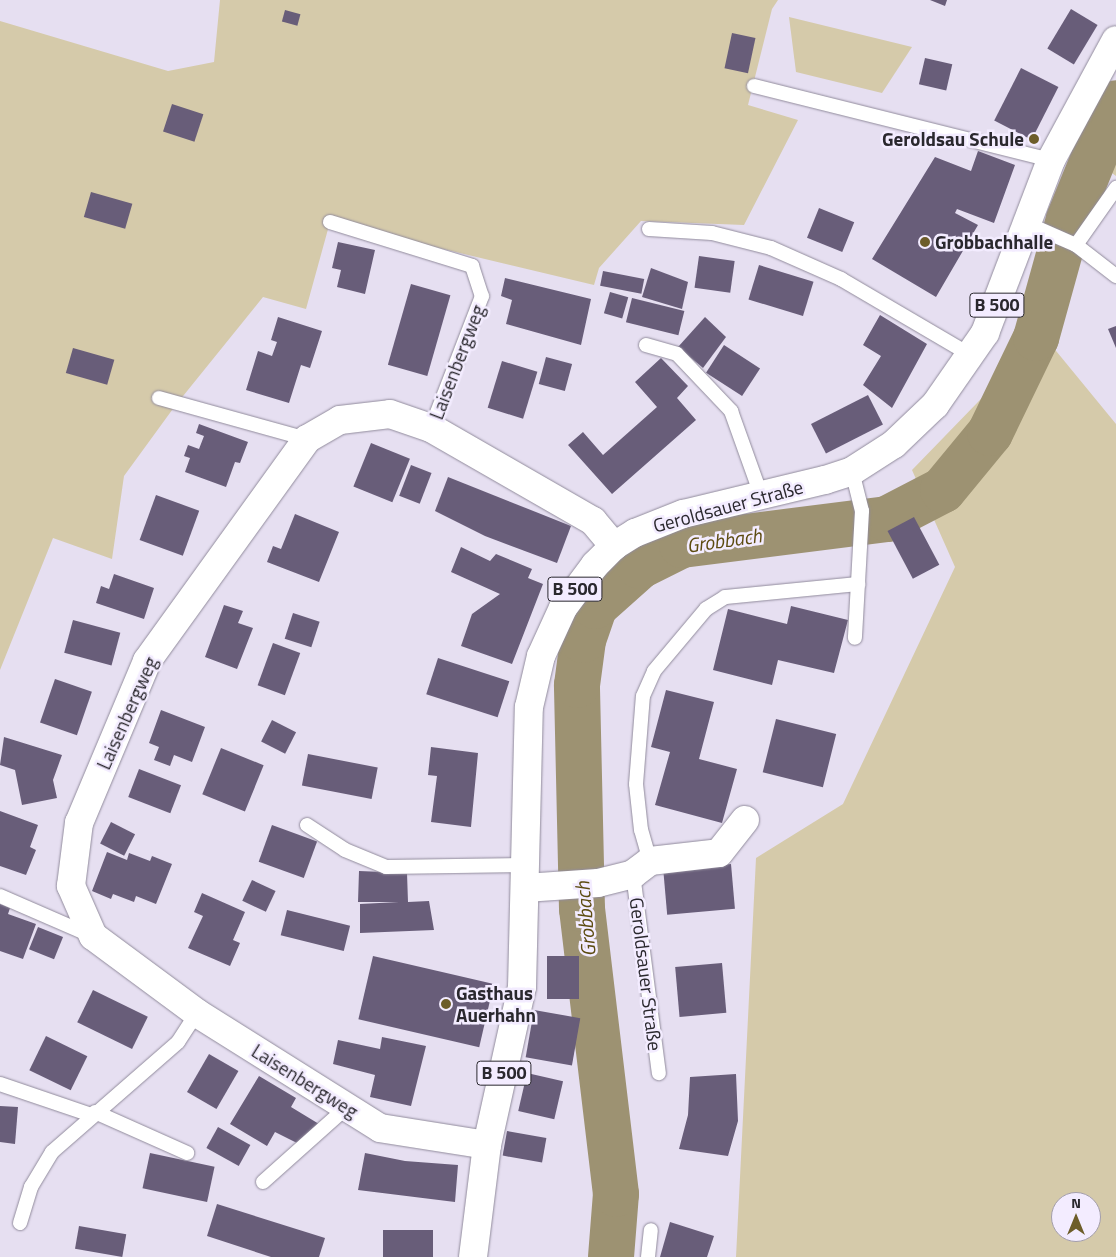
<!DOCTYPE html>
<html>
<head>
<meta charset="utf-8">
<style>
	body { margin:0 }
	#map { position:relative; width:1116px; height:1257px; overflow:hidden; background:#e6dff1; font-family:"Titillium Web",sans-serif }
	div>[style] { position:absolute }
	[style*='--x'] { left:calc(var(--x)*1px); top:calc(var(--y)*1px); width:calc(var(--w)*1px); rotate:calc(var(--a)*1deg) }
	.green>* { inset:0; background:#d5caaa }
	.river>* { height:46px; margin:-23px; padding:0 23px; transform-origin:23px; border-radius:23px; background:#9d9272 }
	.building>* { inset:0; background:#685d79; transform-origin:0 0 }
	.roads { filter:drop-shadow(0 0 1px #918b9c) drop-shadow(0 0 1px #918b9c) }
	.service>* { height:14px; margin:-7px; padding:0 7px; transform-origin:7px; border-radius:7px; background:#fff }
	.minor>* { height:28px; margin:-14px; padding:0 14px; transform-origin:14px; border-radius:14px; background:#fff }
	.primary>* { height:28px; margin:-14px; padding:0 14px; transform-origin:14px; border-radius:14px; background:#fff }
	.dots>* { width:14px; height:14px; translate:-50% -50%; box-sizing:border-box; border:2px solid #f3ecff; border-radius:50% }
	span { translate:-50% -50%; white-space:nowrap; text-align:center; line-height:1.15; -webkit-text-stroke:5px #f3ecff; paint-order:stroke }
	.shield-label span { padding:1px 4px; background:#f3ecff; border:1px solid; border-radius:4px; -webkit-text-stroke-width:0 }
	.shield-label { font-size:18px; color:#2a282e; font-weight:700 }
	.poi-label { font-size:19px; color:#2a282e; font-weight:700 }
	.right { translate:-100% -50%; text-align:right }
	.left { translate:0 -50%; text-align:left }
	.street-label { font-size:19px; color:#2a282e }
	.water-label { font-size:20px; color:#5c4b10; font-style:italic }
	.north { position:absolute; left:1051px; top:1192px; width:50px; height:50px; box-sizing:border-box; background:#f3ecff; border:1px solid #a39eab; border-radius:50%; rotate:0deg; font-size:14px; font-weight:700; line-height:20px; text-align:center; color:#2a282e }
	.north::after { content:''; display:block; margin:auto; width:18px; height:22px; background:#6d5d2a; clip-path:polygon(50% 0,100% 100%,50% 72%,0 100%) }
</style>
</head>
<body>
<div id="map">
	<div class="green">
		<div style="clip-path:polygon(220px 0,778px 0,772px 9px,748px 105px,798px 120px,744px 225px,641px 221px,599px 268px,594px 285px,330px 222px,306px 309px,263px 297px,175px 406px,124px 476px,112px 559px,53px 538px,0 670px,0 21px,168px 71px,214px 62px)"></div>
		<div style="clip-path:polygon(789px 17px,912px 47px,882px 93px,796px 72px)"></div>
		<div style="clip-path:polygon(1116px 126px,1116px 176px,1098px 163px)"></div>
		<div style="clip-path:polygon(evenodd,1043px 335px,1116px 424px,1116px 1257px,736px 1257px,756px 858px,843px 804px,955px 567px,912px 470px,1043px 335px,1061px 1202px,1091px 1202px,1091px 1232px,1061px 1232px,1061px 1202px)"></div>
	</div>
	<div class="river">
		<div style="--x:611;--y:1257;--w:63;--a:-85.5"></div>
		<div style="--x:616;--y:1194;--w:287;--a:-96.8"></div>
		<div style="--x:582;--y:909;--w:224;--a:-91.3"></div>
		<div style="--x:577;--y:685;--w:45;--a:-82.4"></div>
		<div style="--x:583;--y:640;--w:36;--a:-71"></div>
		<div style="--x:595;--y:606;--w:60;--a:-41.6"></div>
		<div style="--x:640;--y:566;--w:47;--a:-26.6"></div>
		<div style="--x:682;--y:545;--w:207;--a:-7.2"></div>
		<div style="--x:887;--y:519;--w:63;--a:-27.4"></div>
		<div style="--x:943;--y:490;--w:74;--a:-50.5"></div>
		<div style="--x:990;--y:433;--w:106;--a:-64.2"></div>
		<div style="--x:1036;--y:338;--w:123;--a:-74.5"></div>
		<div style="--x:1069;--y:219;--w:125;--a:-67.9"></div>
	</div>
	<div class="building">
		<div style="clip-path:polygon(930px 0,947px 0,945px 6px)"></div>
		<div style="left:1071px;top:9px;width:31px;height:46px;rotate:31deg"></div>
		<div style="left:285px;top:10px;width:16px;height:12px;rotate:15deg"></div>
		<div style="left:732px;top:33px;width:24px;height:36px;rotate:12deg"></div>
		<div style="left:925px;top:58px;width:28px;height:27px;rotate:13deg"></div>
		<div style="left:1021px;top:68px;width:42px;height:59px;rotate:27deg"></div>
		<div style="left:172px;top:104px;width:33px;height:29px;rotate:18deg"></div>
		<div style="clip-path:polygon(978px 151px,1015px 165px,994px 223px,957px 209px,955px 213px,978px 225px,936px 297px,872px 259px,935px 157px,971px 171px)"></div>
		<div style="left:91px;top:192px;width:43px;height:26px;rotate:16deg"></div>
		<div style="left:819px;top:208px;width:38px;height:32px;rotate:22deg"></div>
		<div style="clip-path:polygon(338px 242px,375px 250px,365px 294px,337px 287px,341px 270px,332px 268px)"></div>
		<div style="left:699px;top:256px;width:36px;height:32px;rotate:8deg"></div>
		<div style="left:759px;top:265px;width:57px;height:36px;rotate:17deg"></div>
		<div style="clip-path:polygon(651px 268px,688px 282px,682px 309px,642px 297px)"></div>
		<div style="left:603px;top:271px;width:42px;height:15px;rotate:11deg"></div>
		<div style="clip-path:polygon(505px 278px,591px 299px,581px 345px,506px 324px,512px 300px,501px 296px)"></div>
		<div style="left:411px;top:284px;width:41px;height:84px;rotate:16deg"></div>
		<div style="left:610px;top:292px;width:19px;height:22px;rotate:16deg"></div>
		<div style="left:632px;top:298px;width:54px;height:25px;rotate:14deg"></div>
		<div style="clip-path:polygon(880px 315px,927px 344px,892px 408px,863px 385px,881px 356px,863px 345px)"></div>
		<div style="clip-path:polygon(278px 317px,322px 331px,310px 368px,301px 365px,289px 403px,246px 390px,258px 351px,272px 356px,277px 342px,271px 340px)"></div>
		<div style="clip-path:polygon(705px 317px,726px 337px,703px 368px,678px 347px)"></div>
		<div style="clip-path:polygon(1116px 326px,1116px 348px,1108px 329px)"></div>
		<div style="left:724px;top:345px;width:43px;height:33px;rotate:33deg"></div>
		<div style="left:73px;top:348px;width:43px;height:26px;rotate:16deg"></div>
		<div style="left:546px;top:357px;width:27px;height:28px;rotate:15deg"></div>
		<div style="clip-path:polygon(661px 358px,688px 386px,677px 398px,696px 420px,612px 494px,568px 445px,583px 432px,603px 455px,657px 407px,635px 382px)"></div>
		<div style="left:502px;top:361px;width:37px;height:49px;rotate:17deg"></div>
		<div style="left:868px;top:395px;width:33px;height:64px;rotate:63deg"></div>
		<div style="clip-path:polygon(199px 424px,248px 442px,240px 463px,235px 462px,226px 487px,185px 472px,190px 458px,184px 456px,188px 445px,199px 449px,204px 436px,196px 433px)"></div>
		<div style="left:371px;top:443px;width:42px;height:47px;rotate:22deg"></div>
		<div style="left:411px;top:465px;width:22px;height:33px;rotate:21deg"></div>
		<div style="clip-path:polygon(448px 477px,571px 526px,557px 563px,485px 536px,435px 511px)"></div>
		<div style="left:156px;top:495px;width:46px;height:48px;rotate:20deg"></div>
		<div style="clip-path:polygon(295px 514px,339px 532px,319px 582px,267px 562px,273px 546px,281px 549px)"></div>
		<div style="left:914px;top:517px;width:54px;height:30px;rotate:62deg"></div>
		<div style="clip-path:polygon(461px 547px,490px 561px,496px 554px,532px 569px,528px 578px,543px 584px,512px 664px,461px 646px,472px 614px,500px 594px,451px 572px)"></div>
		<div style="clip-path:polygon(114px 574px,154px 588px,144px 619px,96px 603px,101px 586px,109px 589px)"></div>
		<div style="clip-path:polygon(224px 605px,243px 611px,238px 623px,253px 628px,237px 669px,205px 657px)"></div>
		<div style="clip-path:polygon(791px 606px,848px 620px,834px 673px,778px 660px,772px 685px,713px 670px,728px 609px,787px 624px)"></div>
		<div style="left:293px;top:613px;width:28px;height:27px;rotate:18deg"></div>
		<div style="left:73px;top:620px;width:49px;height:34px;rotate:15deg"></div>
		<div style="left:273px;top:643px;width:29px;height:45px;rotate:20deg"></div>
		<div style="left:438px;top:658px;width:75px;height:38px;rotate:18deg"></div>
		<div style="left:55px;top:679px;width:39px;height:46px;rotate:19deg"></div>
		<div style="clip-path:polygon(666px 690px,714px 702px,699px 759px,737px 769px,722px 823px,655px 805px,670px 752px,651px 747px)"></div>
		<div style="clip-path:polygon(161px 710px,205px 727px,192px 762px,174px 755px,170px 766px,154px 760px,159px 747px,149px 743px)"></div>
		<div style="left:776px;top:719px;width:62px;height:55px;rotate:14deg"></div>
		<div style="left:272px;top:720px;width:27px;height:24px;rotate:27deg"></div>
		<div style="clip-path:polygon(4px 737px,62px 755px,53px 780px,57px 798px,22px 805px,15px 770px,0 765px)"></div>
		<div style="clip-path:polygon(431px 747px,478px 753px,471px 827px,431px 822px,437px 776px,428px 775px)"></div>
		<div style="left:221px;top:748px;width:46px;height:50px;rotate:22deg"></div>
		<div style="left:308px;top:754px;width:71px;height:32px;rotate:11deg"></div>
		<div style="left:139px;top:769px;width:45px;height:30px;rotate:21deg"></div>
		<div style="clip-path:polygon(0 811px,38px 825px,30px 847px,36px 850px,26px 875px,0 866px)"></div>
		<div style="left:111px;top:822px;width:27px;height:24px;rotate:27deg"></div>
		<div style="left:272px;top:825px;width:48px;height:39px;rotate:20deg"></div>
		<div style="clip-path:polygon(107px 852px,127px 860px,129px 853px,150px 861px,152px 856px,172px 864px,156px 904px,136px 896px,134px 902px,113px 894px,111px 899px,92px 891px)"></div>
		<div style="left:731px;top:864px;width:45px;height:68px;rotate:85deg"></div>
		<div style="clip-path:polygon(359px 871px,407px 873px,408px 902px,429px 901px,434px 930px,360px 933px,360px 904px,399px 902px,358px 902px)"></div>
		<div style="left:252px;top:880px;width:26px;height:23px;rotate:25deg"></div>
		<div style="clip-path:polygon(202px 893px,245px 912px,233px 940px,240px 943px,230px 966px,188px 948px,203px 916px,194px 912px)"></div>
		<div style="clip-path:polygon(0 904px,10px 908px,8px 914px,36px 924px,23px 959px,0 951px)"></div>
		<div style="left:287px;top:910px;width:65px;height:26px;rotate:14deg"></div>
		<div style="left:38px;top:927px;width:27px;height:24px;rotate:22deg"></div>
		<div style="left:373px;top:956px;width:124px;height:65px;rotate:13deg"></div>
		<div style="left:547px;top:956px;width:32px;height:43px"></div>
		<div style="left:722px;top:963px;width:50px;height:47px;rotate:85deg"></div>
		<div style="left:93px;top:990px;width:61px;height:36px;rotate:26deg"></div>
		<div style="left:534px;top:1010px;width:47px;height:48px;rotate:10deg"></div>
		<div style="left:46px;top:1036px;width:46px;height:38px;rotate:26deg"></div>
		<div style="clip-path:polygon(382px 1037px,426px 1046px,411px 1106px,370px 1097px,375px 1075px,333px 1064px,338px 1040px,380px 1049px)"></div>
		<div style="left:209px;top:1054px;width:34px;height:44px;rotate:30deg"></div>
		<div style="left:527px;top:1073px;width:37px;height:39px;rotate:13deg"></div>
		<div style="clip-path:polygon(736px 1074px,738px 1121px,728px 1156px,679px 1149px,688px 1115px,690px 1077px)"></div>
		<div style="clip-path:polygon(259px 1076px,296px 1098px,291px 1107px,319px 1124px,297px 1143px,275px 1132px,267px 1146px,230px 1124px)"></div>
		<div style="clip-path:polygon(0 1106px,18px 1107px,15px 1144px,0 1142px)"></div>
		<div style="left:218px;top:1127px;width:37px;height:24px;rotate:29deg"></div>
		<div style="left:507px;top:1131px;width:40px;height:25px;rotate:10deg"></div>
		<div style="left:150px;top:1153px;width:66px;height:36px;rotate:12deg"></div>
		<div style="clip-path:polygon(365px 1153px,405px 1161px,458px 1165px,455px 1202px,358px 1190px)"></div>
		<div style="clip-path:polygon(217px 1204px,325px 1238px,319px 1257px,271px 1257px,207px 1236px)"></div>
		<div style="clip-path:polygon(670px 1222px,714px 1236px,707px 1257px,660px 1257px)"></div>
		<div style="left:79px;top:1226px;width:48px;height:23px;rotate:10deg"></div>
		<div style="left:433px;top:1230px;width:27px;height:50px;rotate:90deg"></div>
	</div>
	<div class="roads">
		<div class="service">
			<div style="--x:754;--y:86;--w:306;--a:14"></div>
			<div style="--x:330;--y:222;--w:149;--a:17.2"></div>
			<div style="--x:472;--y:266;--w:32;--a:72"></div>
			<div style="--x:482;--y:296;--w:142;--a:111.1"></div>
			<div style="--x:1028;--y:224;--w:52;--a:23.6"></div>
			<div style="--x:1076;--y:245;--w:51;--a:37.8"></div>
			<div style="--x:649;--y:229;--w:63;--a:3.6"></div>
			<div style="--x:712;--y:233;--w:61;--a:14.3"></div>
			<div style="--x:771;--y:248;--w:77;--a:23.9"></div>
			<div style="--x:841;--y:279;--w:152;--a:30.4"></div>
			<div style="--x:1076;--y:245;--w:70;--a:-54.9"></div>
			<div style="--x:646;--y:345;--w:32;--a:16"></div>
			<div style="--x:677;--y:354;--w:79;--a:46.5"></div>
			<div style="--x:731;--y:411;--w:89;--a:70.3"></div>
			<div style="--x:159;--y:398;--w:154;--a:15.5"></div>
			<div style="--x:852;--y:471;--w:41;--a:76"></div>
			<div style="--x:862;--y:511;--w:127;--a:93.2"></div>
			<div style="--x:307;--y:825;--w:45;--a:33.3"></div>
			<div style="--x:345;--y:850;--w:44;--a:22.5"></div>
			<div style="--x:386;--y:867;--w:139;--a:-0.8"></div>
			<div style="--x:650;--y:861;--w:32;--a:-106"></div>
			<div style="--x:641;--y:830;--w:46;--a:-96.2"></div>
			<div style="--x:636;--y:784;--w:88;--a:-85.5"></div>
			<div style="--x:643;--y:696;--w:27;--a:-66"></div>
			<div style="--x:654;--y:671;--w:81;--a:-50"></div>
			<div style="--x:706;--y:609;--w:22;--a:-32"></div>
			<div style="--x:725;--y:597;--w:134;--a:-5.6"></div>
			<div style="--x:633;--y:874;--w:201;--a:82.6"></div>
			<div style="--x:0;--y:896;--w:100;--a:23.5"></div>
			<div style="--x:0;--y:1084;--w:96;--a:18.8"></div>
			<div style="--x:95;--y:1112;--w:101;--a:24"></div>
			<div style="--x:263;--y:1182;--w:113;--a:-41.8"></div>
			<div style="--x:20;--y:1223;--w:38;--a:-73"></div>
			<div style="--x:31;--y:1187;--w:41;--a:-59"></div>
			<div style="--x:52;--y:1152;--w:167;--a:-41.1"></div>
			<div style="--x:178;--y:1042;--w:35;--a:-57"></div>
			<div style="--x:648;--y:1257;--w:27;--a:-84"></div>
		</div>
		<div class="minor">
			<div style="--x:525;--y:888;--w:73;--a:-3.9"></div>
			<div style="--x:598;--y:883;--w:36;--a:-14"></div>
			<div style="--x:633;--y:874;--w:21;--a:-37"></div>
			<div style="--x:650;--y:861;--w:69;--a:-6.6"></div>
			<div style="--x:719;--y:853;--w:42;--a:-51.8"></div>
			<div style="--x:487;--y:1145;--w:108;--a:-171"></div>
			<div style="--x:380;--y:1128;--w:216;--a:-147.9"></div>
			<div style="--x:197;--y:1013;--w:129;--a:-143.5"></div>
			<div style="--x:93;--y:936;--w:55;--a:-113.7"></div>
			<div style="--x:71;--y:886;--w:64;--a:-82.8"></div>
			<div style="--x:79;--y:823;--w:176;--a:-67.2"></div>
			<div style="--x:147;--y:661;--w:274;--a:-54.2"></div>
			<div style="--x:307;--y:439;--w:38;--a:-30"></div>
			<div style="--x:340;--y:420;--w:50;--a:-6.8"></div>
			<div style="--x:390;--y:414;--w:43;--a:18.9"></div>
			<div style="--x:431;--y:428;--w:187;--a:29.9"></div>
			<div style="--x:593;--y:521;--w:33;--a:50"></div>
		</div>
		<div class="primary">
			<div style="--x:473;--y:1257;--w:113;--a:-82.9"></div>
			<div style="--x:487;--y:1145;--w:162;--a:-77.5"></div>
			<div style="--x:522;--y:987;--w:280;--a:-88.6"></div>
			<div style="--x:529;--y:707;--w:52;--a:-76.8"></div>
			<div style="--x:541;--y:656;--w:53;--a:-65.4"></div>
			<div style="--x:563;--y:608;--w:54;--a:-53.3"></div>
			<div style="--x:595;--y:565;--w:27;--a:-45"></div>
			<div style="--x:614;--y:546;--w:25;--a:-32"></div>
			<div style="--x:635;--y:533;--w:52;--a:-21.6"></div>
			<div style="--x:683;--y:514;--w:146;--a:-13.5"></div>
			<div style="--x:825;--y:480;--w:28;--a:-18"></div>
			<div style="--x:852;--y:471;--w:50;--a:-32.7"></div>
			<div style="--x:894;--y:444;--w:57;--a:-43.6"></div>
			<div style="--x:935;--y:405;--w:88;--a:-55.2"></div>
			<div style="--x:985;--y:333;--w:185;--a:-69.1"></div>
			<div style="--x:1051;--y:160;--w:136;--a:-61.6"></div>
		</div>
	</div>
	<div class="dots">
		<div style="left:1034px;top:139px;background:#6d5d2a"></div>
		<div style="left:925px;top:242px;background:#6d5d2a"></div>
		<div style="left:446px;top:1004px;background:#6d5d2a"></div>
	</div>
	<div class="shield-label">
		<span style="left:997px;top:305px">B 500</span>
		<span style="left:575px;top:589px">B 500</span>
		<span style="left:504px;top:1073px">B 500</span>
	</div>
	<div class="poi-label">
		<span class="right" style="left:1024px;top:139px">Geroldsau Schule</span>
		<span class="left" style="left:935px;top:242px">Grobbachhalle</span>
		<span class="left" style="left:456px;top:1004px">Gasthaus<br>Auerhahn</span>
	</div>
	<div class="street-label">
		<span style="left:457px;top:362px;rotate:-69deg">Laisenbergweg</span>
		<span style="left:728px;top:506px;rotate:-15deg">Geroldsauer Straße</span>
		<span style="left:127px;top:713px;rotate:-66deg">Laisenbergweg</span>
		<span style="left:646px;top:974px;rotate:83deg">Geroldsauer Straße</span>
		<span style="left:305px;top:1081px;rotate:32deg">Laisenbergweg</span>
	</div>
	<div class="water-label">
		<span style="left:724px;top:540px;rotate:-8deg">Grobbach</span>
		<span style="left:585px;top:919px;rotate:-95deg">Grobbach</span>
	</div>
	<div class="north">N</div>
</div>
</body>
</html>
